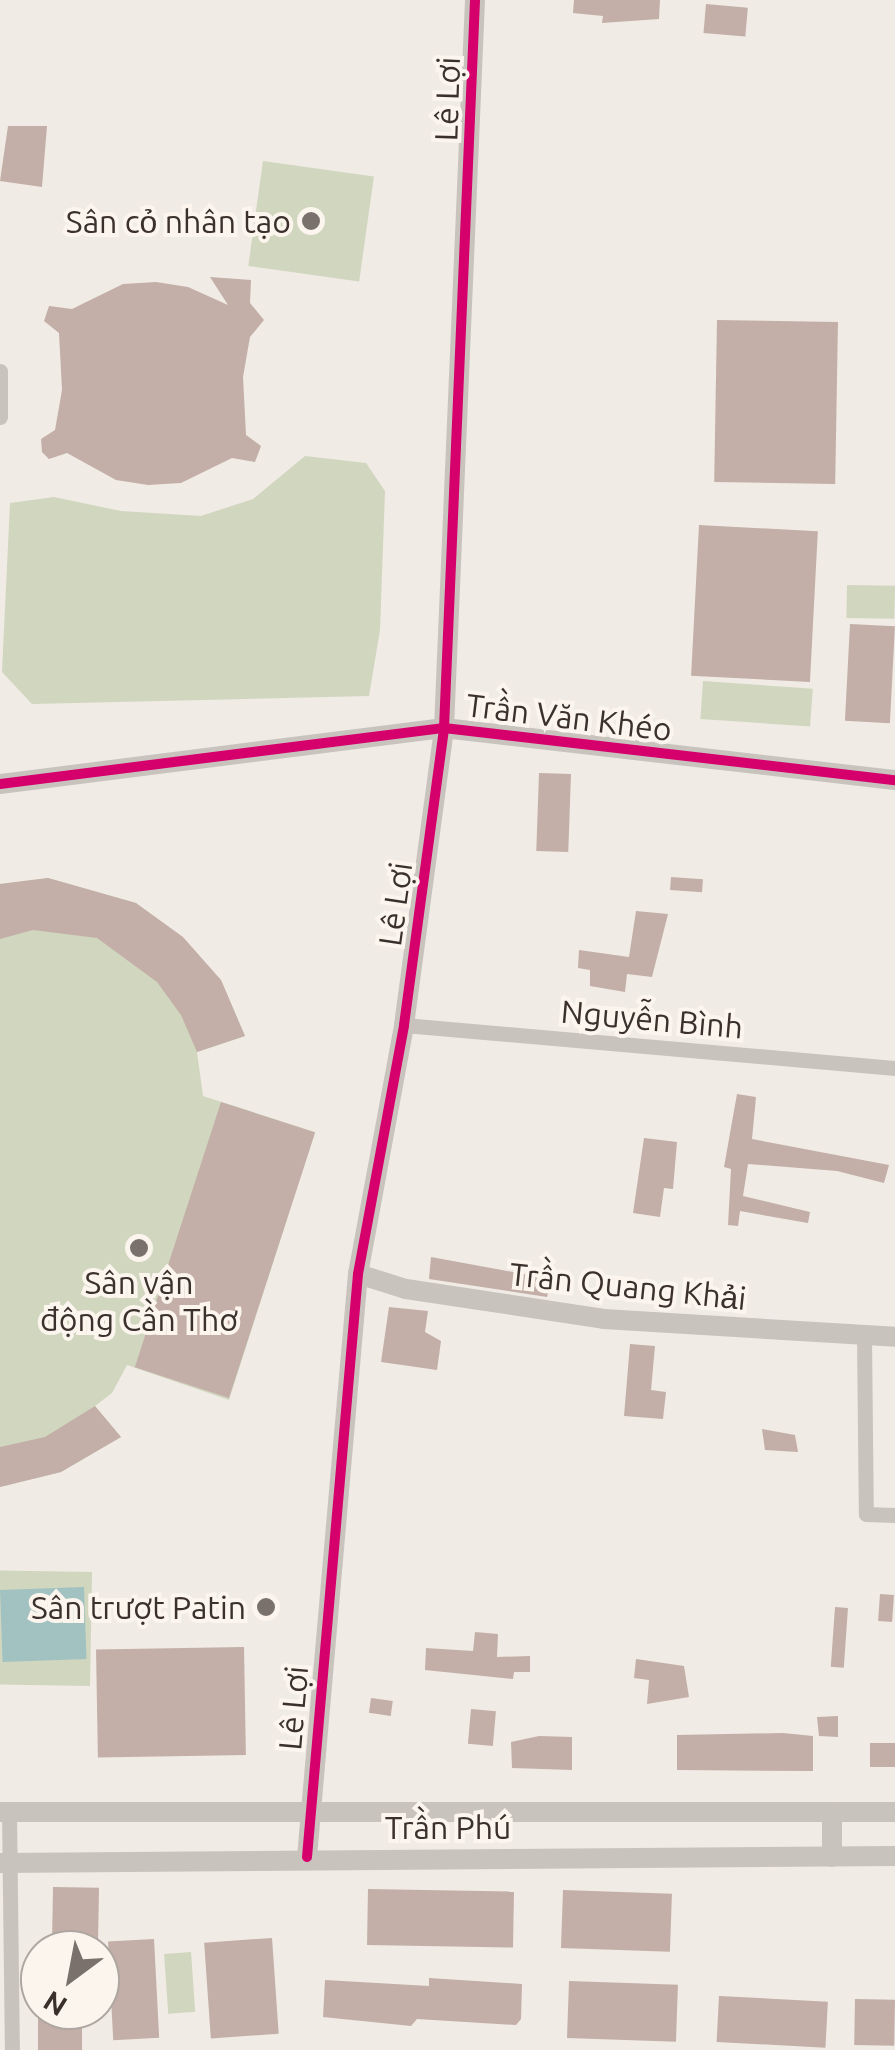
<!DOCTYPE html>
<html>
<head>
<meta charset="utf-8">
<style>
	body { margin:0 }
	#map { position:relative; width:895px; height:2050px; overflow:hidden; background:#f0ebe5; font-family:Ubuntu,sans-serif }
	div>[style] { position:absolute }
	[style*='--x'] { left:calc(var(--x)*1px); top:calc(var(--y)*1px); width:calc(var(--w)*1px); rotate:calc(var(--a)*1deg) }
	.green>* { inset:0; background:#d1d6bf; transform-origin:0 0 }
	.water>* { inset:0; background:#a1c2c1; transform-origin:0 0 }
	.building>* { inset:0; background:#c3afa7; transform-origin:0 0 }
	.minor>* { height:15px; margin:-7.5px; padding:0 7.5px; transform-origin:7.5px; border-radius:7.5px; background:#c9c3be }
	.tertiary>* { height:20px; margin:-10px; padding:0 10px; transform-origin:10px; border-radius:10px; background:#c9c3be }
	.cycleway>* { height:10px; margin:-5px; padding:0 5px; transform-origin:5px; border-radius:5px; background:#d6006c }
	.dots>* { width:28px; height:28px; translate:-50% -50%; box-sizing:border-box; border:5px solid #fbf5ee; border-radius:50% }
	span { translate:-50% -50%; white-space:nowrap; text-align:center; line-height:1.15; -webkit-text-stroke:8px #fbf5ee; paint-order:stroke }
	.street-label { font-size:32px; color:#3b302b }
	.poi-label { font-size:32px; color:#3b302b }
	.right { translate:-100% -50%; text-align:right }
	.north { position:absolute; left:20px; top:1930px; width:100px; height:100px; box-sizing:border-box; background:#fbf5ee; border:2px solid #aea6a0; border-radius:50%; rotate:212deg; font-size:28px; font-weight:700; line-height:40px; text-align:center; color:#3b302b }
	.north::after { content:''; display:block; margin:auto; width:35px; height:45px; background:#7a716c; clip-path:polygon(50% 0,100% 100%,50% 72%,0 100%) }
</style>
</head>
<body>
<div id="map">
	<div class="green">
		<div style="left:263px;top:161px;width:112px;height:106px;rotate:8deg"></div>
		<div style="clip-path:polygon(305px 456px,366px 463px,385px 491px,380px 630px,369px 696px,32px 704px,2px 672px,10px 503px,54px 497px,121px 511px,201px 516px,253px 499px)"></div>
		<div style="left:847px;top:585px;width:48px;height:33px;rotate:1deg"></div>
		<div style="left:703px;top:681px;width:110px;height:38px;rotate:4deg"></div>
		<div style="clip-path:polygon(48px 878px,136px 903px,221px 980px,245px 1036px,197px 1052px,203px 1096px,315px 1132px,229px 1400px,127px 1365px,112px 1393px,95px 1406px,121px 1437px,61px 1472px,0 1487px,0 884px)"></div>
		<div style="left:92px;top:1572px;width:114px;height:92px;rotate:91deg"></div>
		<div style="left:191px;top:1952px;width:60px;height:27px;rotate:86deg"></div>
	</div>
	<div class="water">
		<div style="left:84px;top:1587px;width:72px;height:84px;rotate:88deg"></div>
	</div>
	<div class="building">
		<div style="clip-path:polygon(574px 0,660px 0,659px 19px,602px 23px,603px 16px,573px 13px)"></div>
		<div style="left:706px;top:4px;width:42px;height:29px;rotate:5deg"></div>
		<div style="clip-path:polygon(8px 126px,47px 126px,42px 187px,0 181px)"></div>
		<div style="clip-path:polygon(210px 277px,251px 280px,250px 303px,264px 320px,250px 337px,243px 377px,246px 435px,261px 446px,255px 462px,232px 458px,181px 483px,148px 485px,116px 480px,67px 453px,49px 459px,42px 452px,41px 439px,55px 430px,62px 390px,59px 333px,44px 321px,49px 306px,72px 309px,123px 284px,156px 282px,188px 287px,228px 305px)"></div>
		<div style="left:717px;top:320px;width:121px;height:162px;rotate:1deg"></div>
		<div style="left:699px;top:525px;width:119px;height:151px;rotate:3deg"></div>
		<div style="left:850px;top:624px;width:45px;height:97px;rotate:3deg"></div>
		<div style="left:539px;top:773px;width:32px;height:78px;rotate:2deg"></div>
		<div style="left:671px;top:877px;width:32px;height:13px;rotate:4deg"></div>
		<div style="clip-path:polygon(48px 878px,136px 903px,183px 937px,221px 980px,245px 1036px,197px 1052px,181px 1015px,157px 982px,97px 938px,33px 930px,0 939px,0 884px)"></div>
		<div style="clip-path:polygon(636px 911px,668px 914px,652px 977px,627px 974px,625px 992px,590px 986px,590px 970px,578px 968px,579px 950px,629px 957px)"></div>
		<div style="clip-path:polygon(737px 1094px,756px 1097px,752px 1139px,889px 1165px,884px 1183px,837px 1171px,748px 1164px,743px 1196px,810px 1212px,808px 1223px,740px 1211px,738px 1226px,728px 1225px,731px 1169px,724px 1167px)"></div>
		<div style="left:221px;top:1102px;width:99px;height:279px;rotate:18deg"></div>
		<div style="clip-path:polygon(644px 1138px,677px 1142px,673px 1189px,664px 1188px,660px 1217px,633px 1213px)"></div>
		<div style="clip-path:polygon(431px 1257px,551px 1279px,547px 1297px,429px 1279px)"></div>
		<div style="clip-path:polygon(389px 1307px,428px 1311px,425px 1332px,441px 1341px,437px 1370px,381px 1362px)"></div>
		<div style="clip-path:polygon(630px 1344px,655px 1346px,651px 1390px,666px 1392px,663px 1419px,624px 1416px)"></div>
		<div style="clip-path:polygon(95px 1406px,121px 1437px,61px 1472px,0 1487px,0 1447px,45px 1437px)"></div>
		<div style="clip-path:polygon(762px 1429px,795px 1435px,798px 1452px,765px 1450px)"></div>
		<div style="left:880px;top:1594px;width:14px;height:27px;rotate:4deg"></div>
		<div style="left:835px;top:1607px;width:13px;height:60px;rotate:4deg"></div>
		<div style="clip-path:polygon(475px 1632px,498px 1634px,497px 1657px,530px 1656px,530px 1672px,514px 1672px,513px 1679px,425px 1670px,426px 1648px,473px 1651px)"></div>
		<div style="left:244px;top:1647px;width:108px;height:148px;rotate:89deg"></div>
		<div style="clip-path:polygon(636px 1659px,684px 1666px,689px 1697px,647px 1704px,649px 1680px,634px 1678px)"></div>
		<div style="left:371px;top:1698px;width:22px;height:15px;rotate:8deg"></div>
		<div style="left:471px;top:1709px;width:25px;height:35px;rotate:5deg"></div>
		<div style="clip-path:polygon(838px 1716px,838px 1737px,819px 1736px,817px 1717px)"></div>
		<div style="clip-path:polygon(783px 1733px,813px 1736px,813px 1771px,677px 1770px,677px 1735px)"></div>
		<div style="clip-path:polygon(539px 1736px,572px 1737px,572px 1770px,512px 1768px,511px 1742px)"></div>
		<div style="left:870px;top:1743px;width:25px;height:24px"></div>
		<div style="left:53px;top:1887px;width:46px;height:63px;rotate:1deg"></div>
		<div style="left:368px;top:1889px;width:146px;height:56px;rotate:1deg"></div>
		<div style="left:563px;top:1890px;width:109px;height:58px;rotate:2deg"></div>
		<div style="left:272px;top:1938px;width:96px;height:68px;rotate:86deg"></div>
		<div style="left:154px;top:1939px;width:99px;height:46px;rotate:87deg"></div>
		<div style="clip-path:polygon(429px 1978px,522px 1984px,521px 2019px,516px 2025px,417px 2019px,411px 2026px,323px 2017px,325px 1980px,429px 1986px)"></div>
		<div style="left:569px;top:1981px;width:109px;height:57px;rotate:2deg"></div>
		<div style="left:719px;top:1996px;width:109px;height:46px;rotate:3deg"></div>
		<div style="left:855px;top:1999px;width:40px;height:46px;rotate:1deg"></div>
		<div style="left:38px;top:2010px;width:44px;height:40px"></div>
	</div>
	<div class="minor">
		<div style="--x:0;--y:371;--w:46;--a:90"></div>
		<div style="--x:404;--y:1025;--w:493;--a:5"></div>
		<div style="--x:864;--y:1336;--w:178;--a:89.4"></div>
		<div style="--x:866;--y:1514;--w:29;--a:2"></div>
		<div style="--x:9;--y:1812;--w:238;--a:89.3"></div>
	</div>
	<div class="tertiary">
		<div style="--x:0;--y:784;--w:448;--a:-7.2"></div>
		<div style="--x:444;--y:728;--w:454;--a:6.6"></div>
		<div style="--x:358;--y:1274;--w:50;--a:17.4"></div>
		<div style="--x:406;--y:1289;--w:200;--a:8.6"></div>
		<div style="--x:604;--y:1319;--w:292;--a:3.5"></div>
		<div style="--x:0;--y:1812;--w:895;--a:0"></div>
		<div style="--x:307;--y:1857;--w:585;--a:-85"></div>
		<div style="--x:358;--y:1274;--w:253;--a:-79.5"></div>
		<div style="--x:404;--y:1025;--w:300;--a:-82.3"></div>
		<div style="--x:444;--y:728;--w:729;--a:-87.56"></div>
		<div style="--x:832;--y:1857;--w:44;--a:-90"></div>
		<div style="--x:0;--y:1863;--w:895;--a:-0.45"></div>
	</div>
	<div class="cycleway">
		<div style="--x:0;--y:784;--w:448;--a:-7.2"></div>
		<div style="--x:444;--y:728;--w:454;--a:6.6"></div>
		<div style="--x:307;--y:1857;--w:585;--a:-85"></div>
		<div style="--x:358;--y:1274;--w:253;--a:-79.5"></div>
		<div style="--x:404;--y:1025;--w:300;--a:-82.3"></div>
		<div style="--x:444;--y:728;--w:729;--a:-87.56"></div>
	</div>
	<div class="dots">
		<div style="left:311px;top:221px;background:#7a716c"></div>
		<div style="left:139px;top:1248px;background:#7a716c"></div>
		<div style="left:266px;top:1607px;background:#7a716c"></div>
	</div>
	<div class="street-label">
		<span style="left:447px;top:99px;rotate:-88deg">Lê Lợi</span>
		<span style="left:569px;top:717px;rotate:7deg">Trần Văn Khéo</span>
		<span style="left:395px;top:904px;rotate:-82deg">Lê Lợi</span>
		<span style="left:652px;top:1019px;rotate:5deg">Nguyễn Bình</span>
		<span style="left:628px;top:1286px;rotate:6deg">Trần Quang Khải</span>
		<span style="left:293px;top:1708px;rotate:-85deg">Lê Lợi</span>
		<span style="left:448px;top:1827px">Trần Phú</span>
	</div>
	<div class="poi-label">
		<span class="right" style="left:291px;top:221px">Sân cỏ nhân tạo</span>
		<span style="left:139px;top:1301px">Sân vận<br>động Cần Thơ</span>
		<span class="right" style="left:246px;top:1607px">Sân trượt Patin</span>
	</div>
	<div class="north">N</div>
</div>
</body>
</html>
